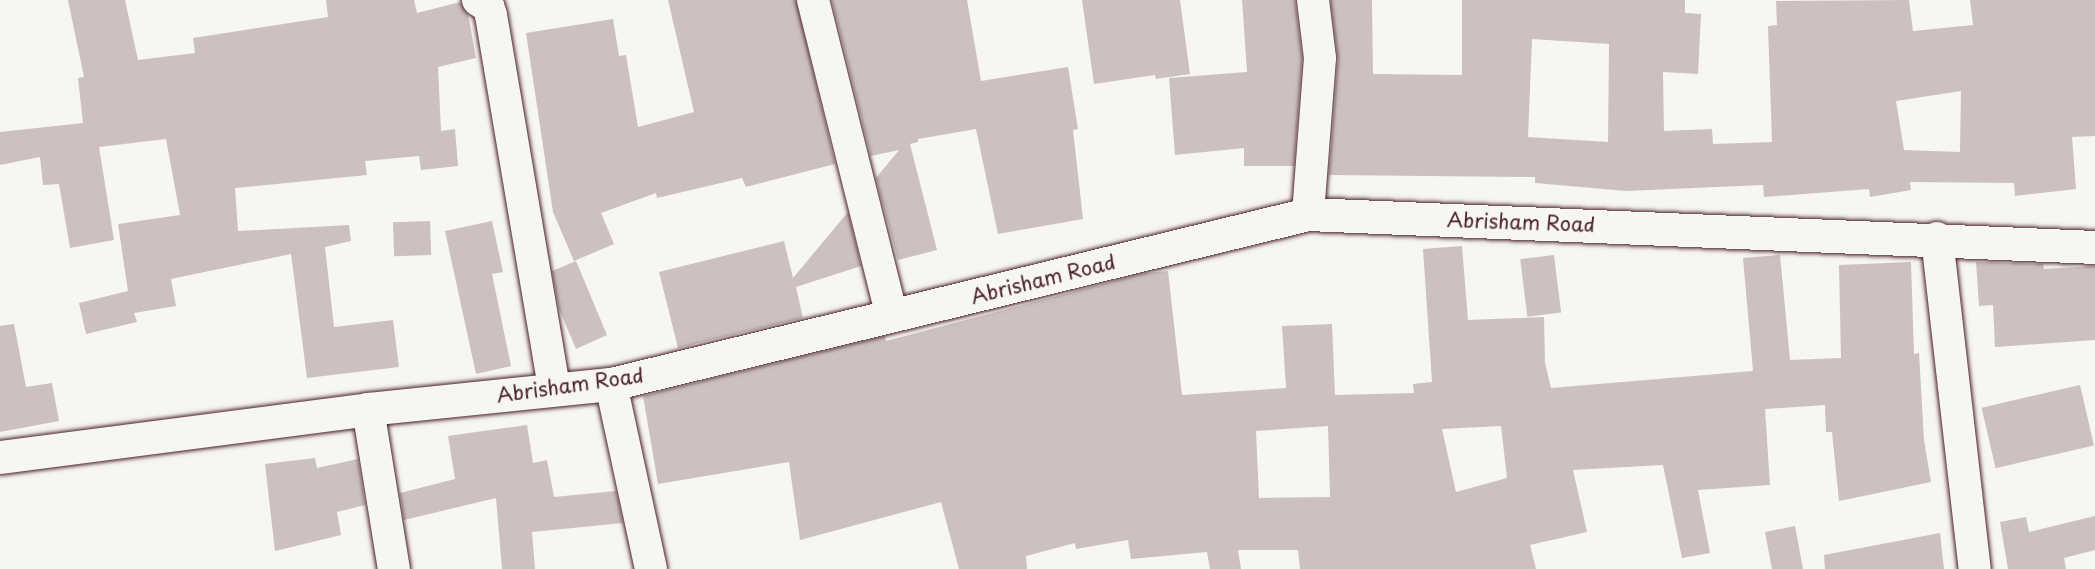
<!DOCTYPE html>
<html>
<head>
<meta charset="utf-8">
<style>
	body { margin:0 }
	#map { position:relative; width:2095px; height:569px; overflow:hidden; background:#f6f6f2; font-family:"Playpen Sans",sans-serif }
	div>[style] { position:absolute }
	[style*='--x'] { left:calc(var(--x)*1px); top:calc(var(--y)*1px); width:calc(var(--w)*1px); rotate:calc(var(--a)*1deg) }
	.building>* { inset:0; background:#ccc1c0; transform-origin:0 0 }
	.roads { filter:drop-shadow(0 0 2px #4a1f2b) drop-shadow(0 0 2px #4a1f2b) }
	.minor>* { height:32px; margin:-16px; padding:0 16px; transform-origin:16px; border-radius:16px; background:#f6f6f2 }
	.secondary>* { height:33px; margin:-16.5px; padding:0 16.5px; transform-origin:16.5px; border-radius:16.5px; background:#f6f6f2 }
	span { translate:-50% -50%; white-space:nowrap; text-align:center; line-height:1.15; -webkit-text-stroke:4.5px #f6f6f2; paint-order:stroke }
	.street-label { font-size:20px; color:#4a1f2b }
</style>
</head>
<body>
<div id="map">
	<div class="building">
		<div style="clip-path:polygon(68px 0,125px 0,138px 60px,195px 53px,193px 38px,328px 17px,326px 0,414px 0,417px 13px,460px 2px,468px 14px,476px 58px,438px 67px,441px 131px,455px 129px,458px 166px,421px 170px,419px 156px,365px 161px,367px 175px,235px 188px,238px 231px,349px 225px,351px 241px,325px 247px,334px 327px,393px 320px,399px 367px,307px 378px,291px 254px,171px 279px,176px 306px,134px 313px,137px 322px,86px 334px,79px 303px,128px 291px,118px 224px,180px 215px,166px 139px,99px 147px,114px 240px,70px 248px,59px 184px,43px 185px,40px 157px,0 165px,0 132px,83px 123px,78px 78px,84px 77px)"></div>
		<div style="clip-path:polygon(668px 0,796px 0,835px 164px,746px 187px,742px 178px,657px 198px,656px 193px,601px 213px,614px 244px,574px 261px,553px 212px,526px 33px,613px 19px,619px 56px,626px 55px,638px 127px,694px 112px)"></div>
		<div style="clip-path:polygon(832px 0,967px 0,981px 81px,1068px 67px,1078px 129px,1073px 130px,1083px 219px,998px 234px,976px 129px,918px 139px,918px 142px,910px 144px,937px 250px,898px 260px,876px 178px,899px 150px,871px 156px)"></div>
		<div style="clip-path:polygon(1082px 0,1180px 0,1190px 74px,1156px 79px,1155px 75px,1094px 84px)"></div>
		<div style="clip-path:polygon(1242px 0,1295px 0,1302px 58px,1294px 166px,1244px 166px,1244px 148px,1175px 155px,1169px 78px,1247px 72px)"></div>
		<div style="clip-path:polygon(evenodd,1331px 0,1372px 0,1373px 74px,1462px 75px,1462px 0,1685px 0,1685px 13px,1701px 14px,1698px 74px,1663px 72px,1664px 131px,1712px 129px,1713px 144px,1772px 142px,1768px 26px,1777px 25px,1776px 1px,1909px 0,1913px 31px,1973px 25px,1970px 0,2095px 0,2095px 136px,2072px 137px,2076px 189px,2015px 196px,2014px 183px,1910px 182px,1911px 190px,1870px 197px,1869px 189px,1764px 197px,1763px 185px,1626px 191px,1535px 183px,1535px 177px,1329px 175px,1338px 59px,1331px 0,1532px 39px,1609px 44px,1608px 142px,1528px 137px,1532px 39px,1331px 0,1961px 91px,1960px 152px,1904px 150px,1896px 101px,1961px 91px)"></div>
		<div style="clip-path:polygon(848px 212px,861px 266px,796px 287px,803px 318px,678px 348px,659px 272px,784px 241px,793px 278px)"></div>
		<div style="left:430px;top:221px;width:34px;height:37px;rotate:88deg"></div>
		<div style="clip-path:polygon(492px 221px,503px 272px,492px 274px,511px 366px,476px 374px,445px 231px)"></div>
		<div style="clip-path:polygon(evenodd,1462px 246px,1468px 320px,1544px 317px,1545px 363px,1551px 388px,1753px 371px,1743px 258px,1780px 255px,1790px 360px,1841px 358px,1839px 265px,1911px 262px,1914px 354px,1919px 353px,1924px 440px,1931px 482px,1839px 501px,1832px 432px,1826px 432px,1825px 405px,1765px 409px,1770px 485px,1698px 490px,1710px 553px,1682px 558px,1663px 465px,1573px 470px,1587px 532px,1530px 545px,1536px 569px,1300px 569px,1298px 550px,1238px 550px,1241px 569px,1210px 569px,1207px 552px,1131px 559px,1128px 540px,1076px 549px,1075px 543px,1026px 556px,1027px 569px,959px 569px,941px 502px,800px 540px,789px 462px,658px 484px,643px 396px,885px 336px,886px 341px,1145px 273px,1168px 271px,1182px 395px,1286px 388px,1282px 326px,1332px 324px,1335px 395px,1414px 393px,1413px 384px,1432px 382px,1423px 249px,1462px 246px,1328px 426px,1330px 497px,1259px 498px,1256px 431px,1328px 426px,1462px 246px,1501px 426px,1507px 478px,1456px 492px,1442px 429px,1501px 426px)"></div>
		<div style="left:1554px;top:255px;width:58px;height:34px;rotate:83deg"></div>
		<div style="clip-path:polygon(576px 261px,607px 335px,576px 349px,559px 309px,552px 271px)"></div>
		<div style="clip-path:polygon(1976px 262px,2043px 264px,2044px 269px,2095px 266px,2095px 340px,1995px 347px,1993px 305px,1979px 306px)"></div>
		<div style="clip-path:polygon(14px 324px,26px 387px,52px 383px,59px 421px,0 432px,0 326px)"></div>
		<div style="left:2080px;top:385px;width:62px;height:101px;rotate:77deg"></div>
		<div style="clip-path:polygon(527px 425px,533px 463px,547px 460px,554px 497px,616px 491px,623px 523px,532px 532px,535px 569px,502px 569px,496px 498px,404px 520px,400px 493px,455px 479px,448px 436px)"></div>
		<div style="clip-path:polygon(315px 458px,317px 468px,358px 459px,365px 505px,337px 512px,341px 535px,275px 551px,265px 464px)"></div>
		<div style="clip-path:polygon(2095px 516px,2095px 550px,2064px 558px,2066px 569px,2008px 569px,2000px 522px,2026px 517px,2029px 532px)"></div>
		<div style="clip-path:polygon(1795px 526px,1803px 569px,1772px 569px,1765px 532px)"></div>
		<div style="clip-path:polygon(1940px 533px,1944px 569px,1825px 569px,1824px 555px)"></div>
	</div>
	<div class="roads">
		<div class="minor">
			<div style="--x:478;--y:0;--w:12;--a:31"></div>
			<div style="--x:488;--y:6;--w:9;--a:72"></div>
			<div style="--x:491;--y:15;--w:379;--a:80.4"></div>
			<div style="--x:813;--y:0;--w:326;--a:76"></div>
			<div style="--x:1308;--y:214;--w:156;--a:-85.6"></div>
			<div style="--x:1320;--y:58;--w:58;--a:-96.9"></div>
			<div style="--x:1937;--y:238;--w:333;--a:83.5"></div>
			<div style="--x:611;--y:384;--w:189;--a:77.8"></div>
			<div style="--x:368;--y:409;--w:162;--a:80.8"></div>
		</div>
		<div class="secondary">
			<div style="--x:0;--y:457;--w:371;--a:-7.4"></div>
			<div style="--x:368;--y:409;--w:244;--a:-5.9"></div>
			<div style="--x:611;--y:384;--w:717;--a:-13.71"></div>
			<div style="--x:1308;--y:214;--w:788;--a:2.4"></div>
		</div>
	</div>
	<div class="street-label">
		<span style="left:1521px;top:222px;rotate:2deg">Abrisham Road</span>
		<span style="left:1043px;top:279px;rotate:-14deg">Abrisham Road</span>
		<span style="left:570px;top:385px;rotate:-8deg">Abrisham Road</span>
	</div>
</div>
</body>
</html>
